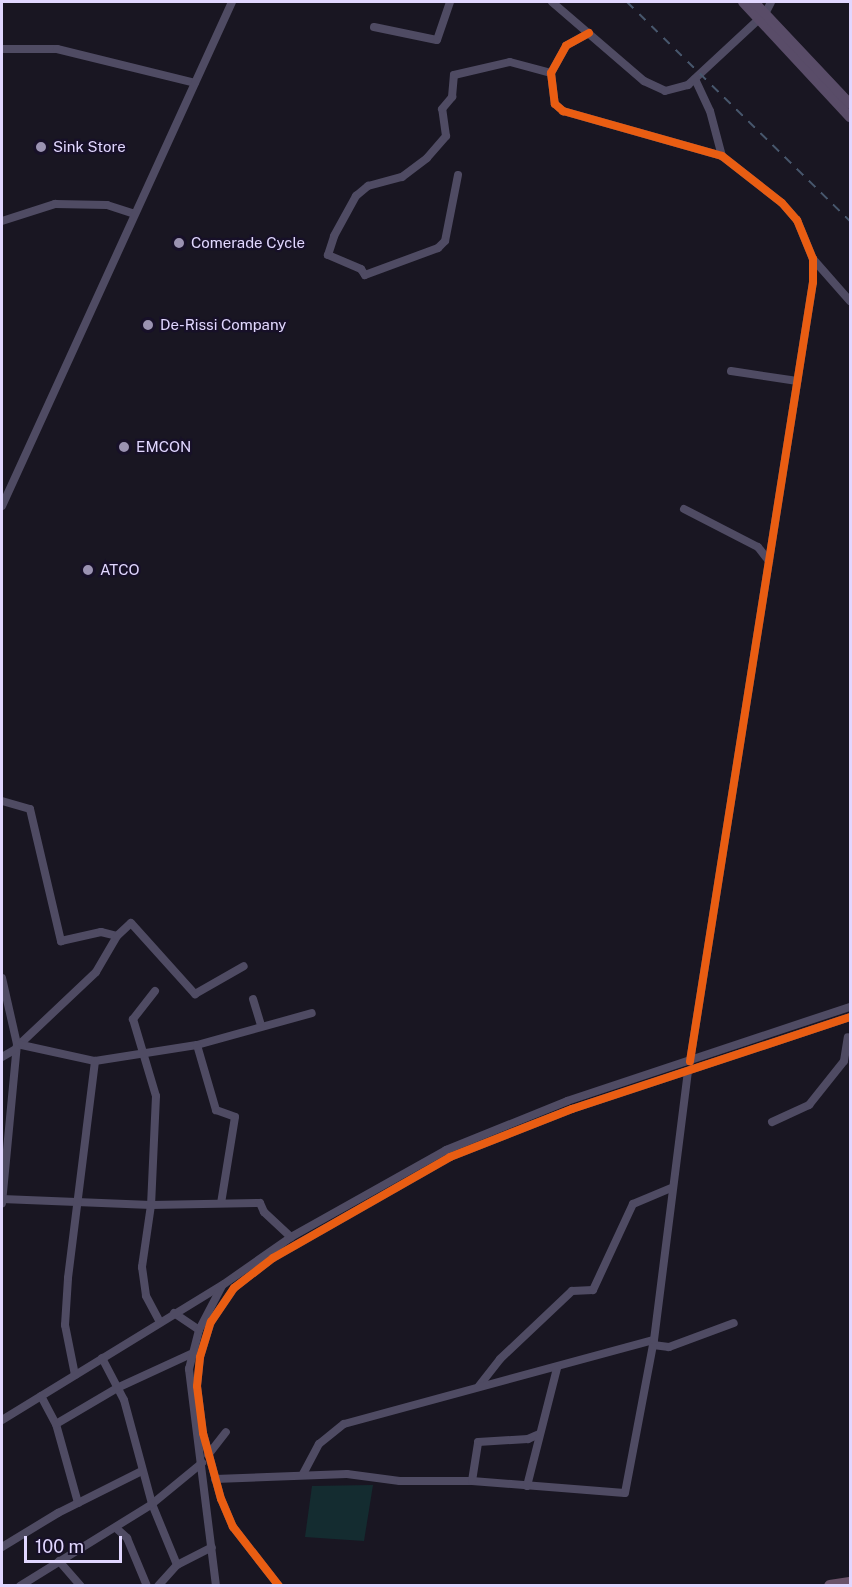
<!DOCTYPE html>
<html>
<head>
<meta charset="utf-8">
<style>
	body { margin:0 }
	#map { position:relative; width:852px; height:1587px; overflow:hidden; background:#191622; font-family:"Public Sans",sans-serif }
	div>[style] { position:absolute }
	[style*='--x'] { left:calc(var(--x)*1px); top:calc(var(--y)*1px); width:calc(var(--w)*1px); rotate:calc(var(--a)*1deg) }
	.green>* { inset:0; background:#142c30 }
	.minor>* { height:8px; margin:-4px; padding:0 4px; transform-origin:4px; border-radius:4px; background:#4f4b63 }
	.major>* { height:10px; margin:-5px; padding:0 5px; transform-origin:5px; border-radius:5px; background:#594c68 }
	.highway>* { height:12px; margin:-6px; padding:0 6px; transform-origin:6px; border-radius:6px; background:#6a5269 }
	.rail>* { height:2px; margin-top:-1px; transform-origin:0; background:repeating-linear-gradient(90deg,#47576d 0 9px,transparent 0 17px) }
	.cycleway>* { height:8px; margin:-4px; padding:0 4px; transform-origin:4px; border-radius:4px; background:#e95d12 }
	.dots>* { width:16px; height:16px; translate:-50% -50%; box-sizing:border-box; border:3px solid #171028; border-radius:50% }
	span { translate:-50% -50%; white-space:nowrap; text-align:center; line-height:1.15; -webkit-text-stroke:4.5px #171028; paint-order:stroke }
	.poi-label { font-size:15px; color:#e1d7ff }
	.left { translate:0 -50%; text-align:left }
	.frame { position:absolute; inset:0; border:3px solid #e1d7ff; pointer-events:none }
	.scale { position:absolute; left:24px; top:1536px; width:98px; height:27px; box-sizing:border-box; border:3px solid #e1d7ff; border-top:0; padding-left:8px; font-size:18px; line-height:21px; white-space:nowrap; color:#e1d7ff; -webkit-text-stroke:4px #171028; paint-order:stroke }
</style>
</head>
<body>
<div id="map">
	<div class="green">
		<div style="clip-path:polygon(373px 1485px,364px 1541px,305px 1537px,312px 1486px)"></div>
	</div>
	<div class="minor">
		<div style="--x:552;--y:2;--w:121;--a:40.7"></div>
		<div style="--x:644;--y:81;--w:23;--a:25"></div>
		<div style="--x:665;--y:91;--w:24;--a:-15"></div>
		<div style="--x:688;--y:85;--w:97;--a:-42.9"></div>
		<div style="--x:765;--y:14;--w:13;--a:-63"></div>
		<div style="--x:374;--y:27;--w:64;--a:11.7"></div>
		<div style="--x:437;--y:40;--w:40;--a:-71.1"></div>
		<div style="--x:589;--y:33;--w:26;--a:151"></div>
		<div style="--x:566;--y:46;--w:31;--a:119"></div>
		<div style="--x:551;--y:73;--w:31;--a:83"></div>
		<div style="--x:555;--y:104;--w:11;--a:41"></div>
		<div style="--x:563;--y:111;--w:165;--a:15.8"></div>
		<div style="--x:722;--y:156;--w:76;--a:38.1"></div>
		<div style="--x:782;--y:203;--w:23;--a:49"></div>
		<div style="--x:797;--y:220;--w:42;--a:67.7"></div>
		<div style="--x:813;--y:259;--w:23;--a:90"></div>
		<div style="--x:813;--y:282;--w:789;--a:98.97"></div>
		<div style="--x:2;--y:49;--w:55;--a:0"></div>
		<div style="--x:57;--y:49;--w:142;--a:13.8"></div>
		<div style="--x:695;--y:79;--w:35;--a:65"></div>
		<div style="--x:710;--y:111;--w:47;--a:75.1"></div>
		<div style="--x:458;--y:175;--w:67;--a:101.1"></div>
		<div style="--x:445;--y:241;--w:10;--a:135"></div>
		<div style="--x:438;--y:248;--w:78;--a:159.7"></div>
		<div style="--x:365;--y:275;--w:7;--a:-124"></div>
		<div style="--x:361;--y:269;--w:36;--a:-157"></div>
		<div style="--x:328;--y:255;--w:20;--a:-72"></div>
		<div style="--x:334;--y:236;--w:46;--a:-61.2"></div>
		<div style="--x:356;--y:196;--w:16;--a:-40"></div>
		<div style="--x:368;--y:186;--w:35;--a:-15"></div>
		<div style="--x:402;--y:177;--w:31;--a:-37"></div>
		<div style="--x:427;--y:158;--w:29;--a:-49"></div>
		<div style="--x:446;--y:136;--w:27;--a:-98"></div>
		<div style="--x:442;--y:109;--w:16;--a:-50"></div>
		<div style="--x:452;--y:97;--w:22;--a:-85"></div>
		<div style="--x:454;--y:75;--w:57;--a:-13.1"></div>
		<div style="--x:510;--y:62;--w:42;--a:15"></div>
		<div style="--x:2;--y:221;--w:56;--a:-17.8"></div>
		<div style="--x:55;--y:204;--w:52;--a:1.1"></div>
		<div style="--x:107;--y:205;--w:28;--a:18"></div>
		<div style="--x:813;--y:259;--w:56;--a:48.6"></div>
		<div style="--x:731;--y:371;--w:67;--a:8.6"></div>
		<div style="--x:2;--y:506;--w:554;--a:-65.47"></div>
		<div style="--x:684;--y:509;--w:83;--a:27.2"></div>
		<div style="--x:758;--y:547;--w:18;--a:52"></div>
		<div style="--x:2;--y:801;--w:29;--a:16"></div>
		<div style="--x:30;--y:809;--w:136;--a:76.8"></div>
		<div style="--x:61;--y:941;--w:41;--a:-12.7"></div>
		<div style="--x:101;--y:932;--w:16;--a:14"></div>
		<div style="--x:2;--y:978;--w:68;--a:77.2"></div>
		<div style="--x:17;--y:1044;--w:160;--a:95.4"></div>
		<div style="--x:155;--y:991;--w:36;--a:128"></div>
		<div style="--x:133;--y:1019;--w:80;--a:73.4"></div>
		<div style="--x:156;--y:1096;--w:109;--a:92.6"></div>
		<div style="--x:151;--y:1205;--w:63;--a:98.3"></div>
		<div style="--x:142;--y:1267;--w:29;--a:82"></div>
		<div style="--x:146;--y:1296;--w:30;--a:62"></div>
		<div style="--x:253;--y:999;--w:27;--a:73"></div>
		<div style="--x:21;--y:1043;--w:103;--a:-43.4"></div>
		<div style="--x:96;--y:972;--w:42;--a:-59.7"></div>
		<div style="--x:117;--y:936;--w:19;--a:-43"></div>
		<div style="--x:131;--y:923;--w:96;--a:48"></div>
		<div style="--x:195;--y:994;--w:56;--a:-29.7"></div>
		<div style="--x:17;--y:1044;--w:80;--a:12.3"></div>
		<div style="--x:95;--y:1061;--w:103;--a:-8.9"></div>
		<div style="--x:197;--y:1045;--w:119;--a:-15.5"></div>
		<div style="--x:197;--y:1045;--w:68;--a:73.7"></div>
		<div style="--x:216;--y:1110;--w:20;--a:20"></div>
		<div style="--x:235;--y:1117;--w:87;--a:99.2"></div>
		<div style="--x:2;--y:1057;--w:16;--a:-30"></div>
		<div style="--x:772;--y:1122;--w:41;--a:-24.7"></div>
		<div style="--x:809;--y:1105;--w:56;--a:-51.5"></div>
		<div style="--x:844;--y:1061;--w:24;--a:-81"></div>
		<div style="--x:2;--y:1199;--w:149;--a:2.3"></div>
		<div style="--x:151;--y:1205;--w:109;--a:-1.1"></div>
		<div style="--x:260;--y:1203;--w:10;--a:66"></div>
		<div style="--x:264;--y:1212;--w:37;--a:43"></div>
		<div style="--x:174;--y:1313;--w:30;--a:34"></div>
		<div style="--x:653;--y:1345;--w:16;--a:7"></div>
		<div style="--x:669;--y:1347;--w:69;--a:-20.3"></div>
		<div style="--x:102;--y:1358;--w:47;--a:62.4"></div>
		<div style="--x:124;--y:1400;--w:108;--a:74.9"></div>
		<div style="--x:152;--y:1504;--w:66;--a:67.7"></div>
		<div style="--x:75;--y:1375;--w:51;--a:-101.3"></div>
		<div style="--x:65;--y:1325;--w:47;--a:-86.3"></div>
		<div style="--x:68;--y:1278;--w:219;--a:-82.9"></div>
		<div style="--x:479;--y:1386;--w:34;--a:-52"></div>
		<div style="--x:500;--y:1359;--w:99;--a:-43.4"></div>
		<div style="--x:572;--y:1291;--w:21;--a:-3"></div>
		<div style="--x:593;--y:1290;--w:95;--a:-65.1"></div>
		<div style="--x:633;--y:1204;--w:41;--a:-22.8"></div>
		<div style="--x:41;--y:1396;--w:32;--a:62"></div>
		<div style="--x:56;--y:1424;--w:82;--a:74.4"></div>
		<div style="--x:2;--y:1420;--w:260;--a:-31.5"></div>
		<div style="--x:224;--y:1284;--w:82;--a:-35"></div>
		<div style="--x:291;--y:1237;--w:178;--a:-29.3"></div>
		<div style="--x:446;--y:1150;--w:131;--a:-22"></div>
		<div style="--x:567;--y:1101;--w:298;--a:-18.4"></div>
		<div style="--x:56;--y:1424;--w:71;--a:-30.5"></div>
		<div style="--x:117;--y:1388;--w:81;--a:-24.7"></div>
		<div style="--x:208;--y:1455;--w:29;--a:-52"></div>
		<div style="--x:303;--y:1474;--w:34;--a:-62"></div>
		<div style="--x:319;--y:1444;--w:32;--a:-39"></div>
		<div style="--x:344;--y:1424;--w:321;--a:-15.2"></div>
		<div style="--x:215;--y:1479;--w:132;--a:-2.2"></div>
		<div style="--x:347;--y:1474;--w:53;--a:7.5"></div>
		<div style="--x:400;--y:1481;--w:72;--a:0"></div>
		<div style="--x:472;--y:1481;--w:153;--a:4.5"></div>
		<div style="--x:625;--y:1493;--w:156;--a:-79.3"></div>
		<div style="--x:654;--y:1340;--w:270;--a:-82.8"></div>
		<div style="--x:472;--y:1481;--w:39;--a:-81"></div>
		<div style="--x:478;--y:1442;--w:50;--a:-3.4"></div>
		<div style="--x:528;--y:1439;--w:12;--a:-24"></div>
		<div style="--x:527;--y:1486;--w:122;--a:-75.7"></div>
		<div style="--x:116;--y:1528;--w:15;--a:42"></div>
		<div style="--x:127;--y:1538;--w:52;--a:67.4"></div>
		<div style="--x:2;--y:1547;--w:66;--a:-31.3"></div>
		<div style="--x:58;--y:1513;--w:94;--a:-26.6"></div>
		<div style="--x:59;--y:1561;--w:33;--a:49"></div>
		<div style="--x:20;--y:1586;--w:155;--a:-31.8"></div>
		<div style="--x:152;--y:1504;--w:65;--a:-39.4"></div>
		<div style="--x:158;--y:1586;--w:28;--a:-48"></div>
		<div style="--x:177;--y:1565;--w:39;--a:-27"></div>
		<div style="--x:216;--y:1586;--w:219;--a:-97.1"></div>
		<div style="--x:189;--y:1369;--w:40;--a:-75.6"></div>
		<div style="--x:199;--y:1330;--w:50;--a:-62.4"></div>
		<div style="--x:279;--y:1586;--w:75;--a:-127.9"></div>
		<div style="--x:233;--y:1527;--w:30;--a:-113"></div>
		<div style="--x:221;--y:1499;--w:68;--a:-105.3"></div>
		<div style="--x:203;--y:1433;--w:47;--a:-97.3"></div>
		<div style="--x:197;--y:1386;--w:29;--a:-84"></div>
		<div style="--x:200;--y:1357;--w:37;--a:-73"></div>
		<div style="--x:211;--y:1322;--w:41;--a:-55.9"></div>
		<div style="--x:234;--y:1288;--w:49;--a:-37.6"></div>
		<div style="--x:273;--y:1258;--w:204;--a:-29.7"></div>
		<div style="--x:450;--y:1157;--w:131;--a:-21.5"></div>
		<div style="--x:572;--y:1109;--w:293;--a:-18.3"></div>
	</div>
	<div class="major">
		<div style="--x:743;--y:2;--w:157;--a:47.1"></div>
		<div style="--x:754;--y:2;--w:140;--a:46.7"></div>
	</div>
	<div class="highway">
		<div style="--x:830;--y:1586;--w:20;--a:-9"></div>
	</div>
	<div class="rail">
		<div style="--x:627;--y:2;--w:313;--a:44.5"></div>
	</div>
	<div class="cycleway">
		<div style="--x:589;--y:33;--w:26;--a:151"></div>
		<div style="--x:566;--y:46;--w:31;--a:119"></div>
		<div style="--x:551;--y:73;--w:31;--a:83"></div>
		<div style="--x:555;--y:104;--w:11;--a:41"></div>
		<div style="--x:563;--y:111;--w:165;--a:15.8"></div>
		<div style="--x:722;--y:156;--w:76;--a:38.1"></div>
		<div style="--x:782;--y:203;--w:23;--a:49"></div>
		<div style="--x:797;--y:220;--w:42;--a:67.7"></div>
		<div style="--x:813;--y:259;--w:23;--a:90"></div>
		<div style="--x:813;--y:282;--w:789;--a:98.97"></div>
		<div style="--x:279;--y:1586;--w:75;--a:-127.9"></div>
		<div style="--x:233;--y:1527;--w:30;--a:-113"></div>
		<div style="--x:221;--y:1499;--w:68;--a:-105.3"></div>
		<div style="--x:203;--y:1433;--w:47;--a:-97.3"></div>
		<div style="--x:197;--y:1386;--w:29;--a:-84"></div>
		<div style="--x:200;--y:1357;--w:37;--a:-73"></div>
		<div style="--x:211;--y:1322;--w:41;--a:-55.9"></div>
		<div style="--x:234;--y:1288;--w:49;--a:-37.6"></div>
		<div style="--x:273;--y:1258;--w:204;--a:-29.7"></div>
		<div style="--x:450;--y:1157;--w:131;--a:-21.5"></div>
		<div style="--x:572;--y:1109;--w:293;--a:-18.3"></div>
	</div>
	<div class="dots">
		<div style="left:41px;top:147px;background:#9b93b2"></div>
		<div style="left:179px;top:243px;background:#9b93b2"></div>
		<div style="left:148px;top:325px;background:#9b93b2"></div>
		<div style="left:124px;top:447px;background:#9b93b2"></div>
		<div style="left:88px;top:570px;background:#9b93b2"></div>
	</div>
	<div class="poi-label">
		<span class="left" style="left:53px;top:147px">Sink Store</span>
		<span class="left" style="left:191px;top:243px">Comerade Cycle</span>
		<span class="left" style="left:160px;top:325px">De-Rissi Company</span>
		<span class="left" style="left:136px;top:447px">EMCON</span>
		<span class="left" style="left:100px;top:570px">ATCO</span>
	</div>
	<div class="frame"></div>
	<div class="scale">100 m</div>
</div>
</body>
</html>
